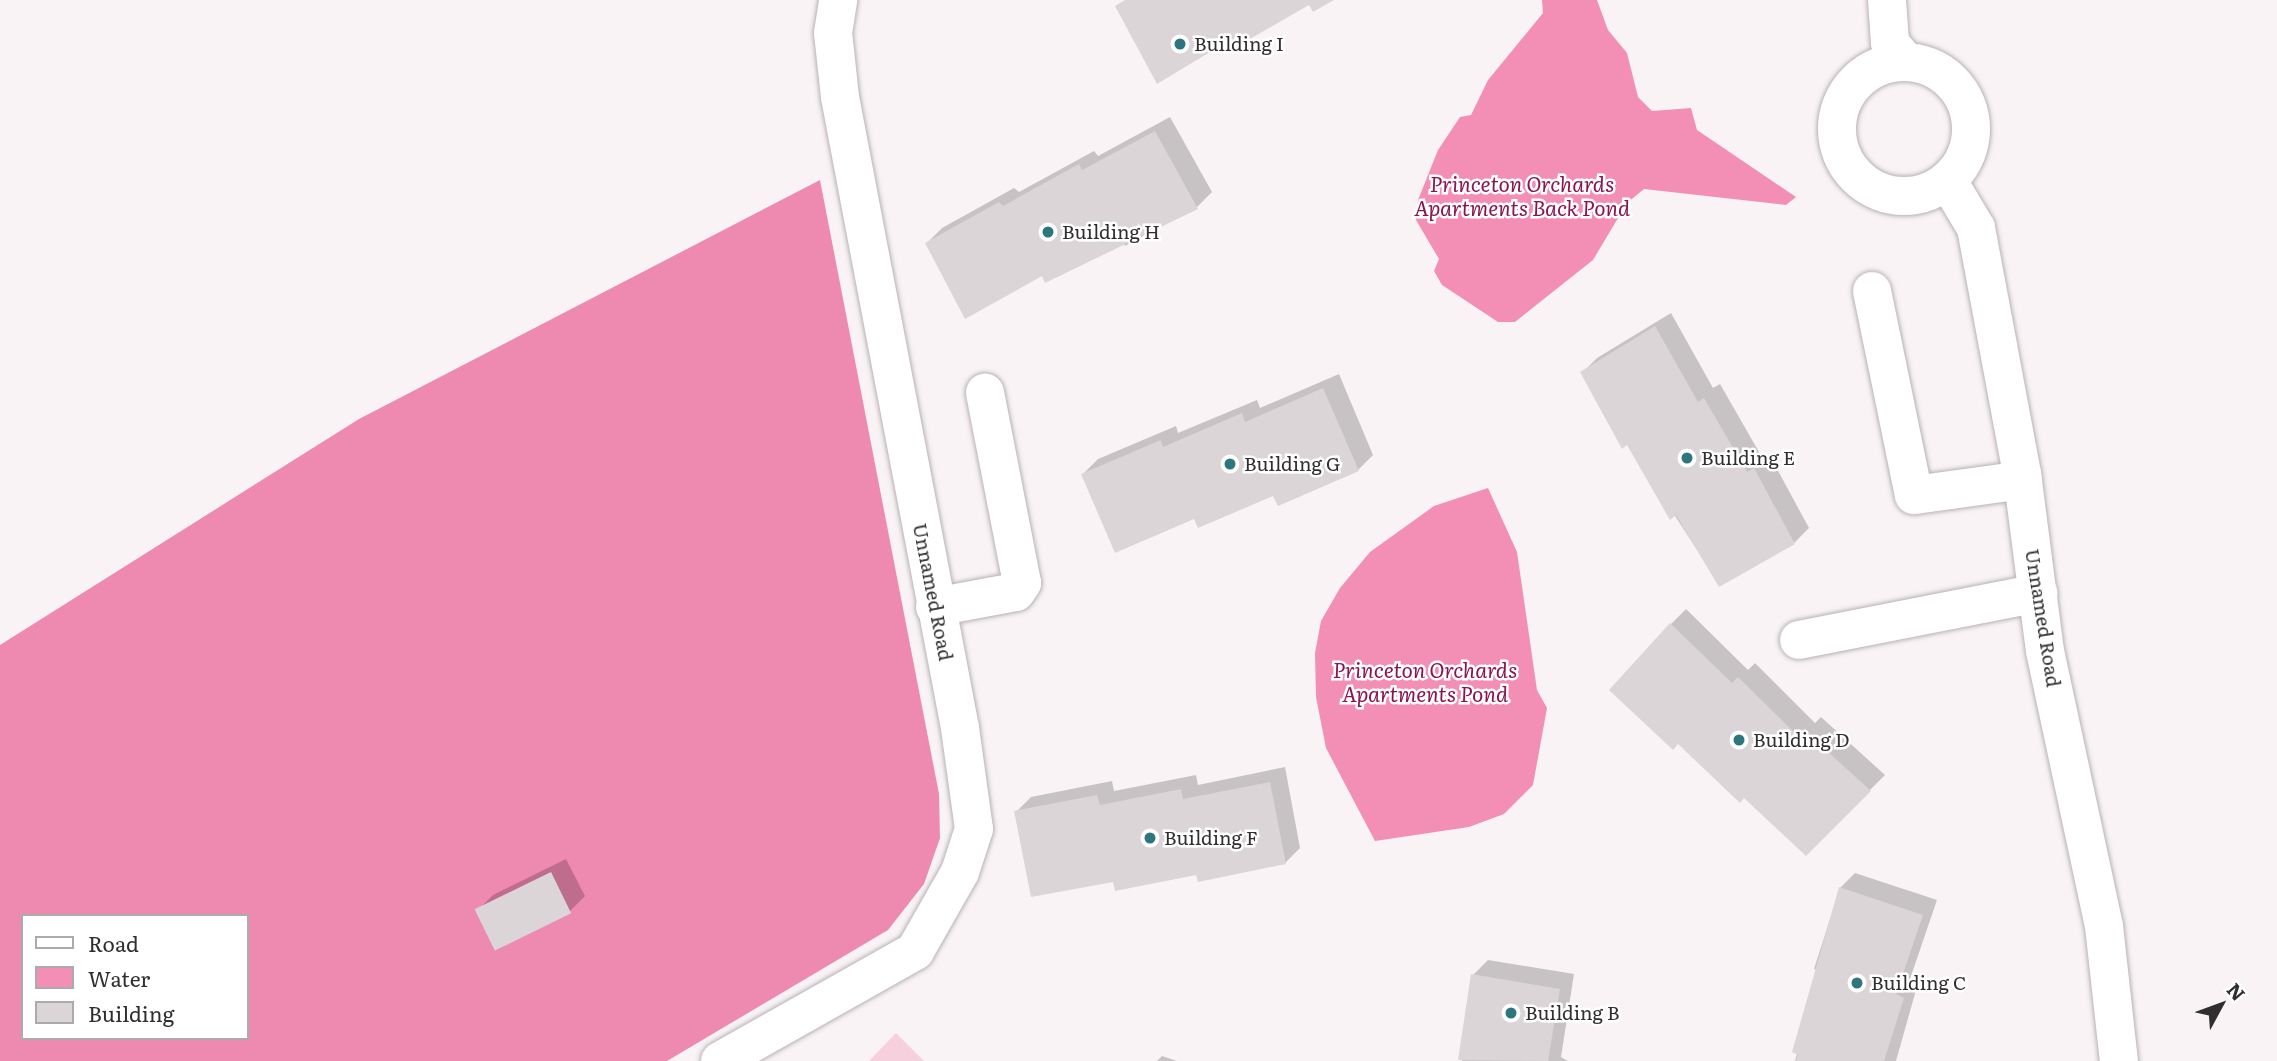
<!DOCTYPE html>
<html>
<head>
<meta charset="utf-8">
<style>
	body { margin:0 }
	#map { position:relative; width:2277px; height:1061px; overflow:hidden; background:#f9f3f5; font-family:Literata,serif }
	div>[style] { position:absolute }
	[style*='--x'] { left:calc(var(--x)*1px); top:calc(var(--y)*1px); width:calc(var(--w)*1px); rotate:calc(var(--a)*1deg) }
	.green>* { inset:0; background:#f7d0dd }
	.forest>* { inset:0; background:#ee8ab0 }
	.water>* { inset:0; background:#f38fb5 }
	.shadow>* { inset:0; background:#0003 }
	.building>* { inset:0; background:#dbd5d7; transform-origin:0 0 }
	.roads { filter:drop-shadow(0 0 2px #b9b2b4) drop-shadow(0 0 2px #b9b2b4) }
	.minor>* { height:38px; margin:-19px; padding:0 19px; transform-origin:19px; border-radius:19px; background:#fff }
	.minor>.ring { margin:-19px; padding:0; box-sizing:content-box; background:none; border:38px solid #fff; border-radius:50% }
	.dots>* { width:19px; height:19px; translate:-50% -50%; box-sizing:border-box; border:4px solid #fff; border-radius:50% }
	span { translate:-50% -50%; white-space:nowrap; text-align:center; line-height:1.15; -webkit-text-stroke:5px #fff; paint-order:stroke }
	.poi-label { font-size:19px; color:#302e2f }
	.left { translate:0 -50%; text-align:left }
	.street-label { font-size:19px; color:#302e2f }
	.water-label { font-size:21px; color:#8a1450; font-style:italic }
	.legend { position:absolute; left:21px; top:914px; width:228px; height:126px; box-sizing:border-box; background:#fff; border:2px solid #acabac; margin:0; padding:9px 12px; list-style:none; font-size:21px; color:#302e2f }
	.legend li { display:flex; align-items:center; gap:14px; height:35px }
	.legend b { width:35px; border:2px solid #acabac }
	.north { position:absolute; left:2186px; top:970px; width:70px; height:70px; -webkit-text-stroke:5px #fff; paint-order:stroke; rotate:49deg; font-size:19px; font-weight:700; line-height:28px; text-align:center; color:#302e2f }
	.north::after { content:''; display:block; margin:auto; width:24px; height:32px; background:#302e2f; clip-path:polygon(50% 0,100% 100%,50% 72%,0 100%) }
</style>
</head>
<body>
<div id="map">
	<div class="green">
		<div style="clip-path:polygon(896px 1033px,924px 1061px,869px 1061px)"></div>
	</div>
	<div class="forest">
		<div style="clip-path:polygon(evenodd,820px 180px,939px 794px,940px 838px,924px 884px,888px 930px,667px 1061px,0 1061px,0 645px,359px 419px,820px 180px,23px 916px,247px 916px,247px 1038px,23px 1038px,23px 916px)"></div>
	</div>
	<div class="water">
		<div style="clip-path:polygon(1542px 0,1597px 0,1608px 30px,1627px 53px,1638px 97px,1652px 111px,1691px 108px,1697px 130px,1796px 197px,1786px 205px,1644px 189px,1627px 203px,1593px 260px,1515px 322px,1498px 322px,1442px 285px,1434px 271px,1439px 259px,1416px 220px,1418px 200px,1438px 150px,1460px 117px,1471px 115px,1488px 80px,1543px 13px)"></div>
		<div style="clip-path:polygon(1488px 488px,1517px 552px,1537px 690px,1547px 708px,1533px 785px,1504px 814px,1469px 827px,1375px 841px,1326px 748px,1316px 697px,1315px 653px,1321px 621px,1340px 588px,1370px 552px,1434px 506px)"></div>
	</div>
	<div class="shadow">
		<div style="clip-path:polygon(1170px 117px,1212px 192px,1197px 207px,1125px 246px,1122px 240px,1042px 273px,927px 243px,942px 228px,1014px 188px,1019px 192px,1094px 151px,1098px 156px)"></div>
		<div style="clip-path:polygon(1671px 313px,1713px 388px,1720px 384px,1763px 459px,1769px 454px,1809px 528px,1794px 543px,1720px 585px,1582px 373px,1597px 358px)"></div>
		<div style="clip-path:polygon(1339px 374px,1373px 455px,1358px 470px,1195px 517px,1083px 474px,1098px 459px,1176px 426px,1178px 433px,1257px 400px,1260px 408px)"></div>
		<div style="clip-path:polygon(1686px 609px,1748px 670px,1755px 663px,1815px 723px,1821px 717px,1885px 775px,1806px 854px,1671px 624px)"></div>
		<div style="clip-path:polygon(1285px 767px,1300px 848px,1285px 863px,1114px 879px,1016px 812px,1031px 797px,1112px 781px,1114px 791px,1196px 775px,1198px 785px)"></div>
		<div style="clip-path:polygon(566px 859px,585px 896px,570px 911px,478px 910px,493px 895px)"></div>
		<div style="clip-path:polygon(1855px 873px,1937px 900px,1910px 979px,1918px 983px,1896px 1061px,1795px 1061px,1820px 971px,1814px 969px,1840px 888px)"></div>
		<div style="clip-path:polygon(1488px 960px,1574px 974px,1561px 1057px,1568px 1061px,1462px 1061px,1473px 975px)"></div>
		<div style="clip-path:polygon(1162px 1056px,1177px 1061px,1157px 1061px)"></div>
	</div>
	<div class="building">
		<div style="clip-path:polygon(1125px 0,1334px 0,1313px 12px,1309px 5px,1236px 47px,1230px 40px,1157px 84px,1115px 6px)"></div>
		<div style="clip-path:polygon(1155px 131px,1198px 209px,1045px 283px,1042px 276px,965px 319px,925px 243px,999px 202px,1003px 206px,1079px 164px,1082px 170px)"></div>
		<div style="clip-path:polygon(1655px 326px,1698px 402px,1704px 398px,1747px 472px,1754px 468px,1795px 544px,1719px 587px,1676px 515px,1670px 520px,1627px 445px,1622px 449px,1580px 372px)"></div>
		<div style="clip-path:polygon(1323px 388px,1359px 471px,1278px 506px,1273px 496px,1198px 528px,1194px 519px,1115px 553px,1081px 474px,1161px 440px,1163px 447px,1242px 413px,1245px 422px)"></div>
		<div style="clip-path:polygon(1670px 623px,1732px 683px,1738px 677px,1799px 737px,1805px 731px,1871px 791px,1806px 856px,1744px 798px,1740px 803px,1678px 744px,1673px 750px,1609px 690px)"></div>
		<div style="clip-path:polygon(1270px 782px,1286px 864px,1198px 882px,1196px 875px,1115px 891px,1113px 882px,1031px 897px,1014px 811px,1097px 795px,1100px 805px,1181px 789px,1183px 799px)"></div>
		<div style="left:551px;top:872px;width:46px;height:85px;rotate:64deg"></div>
		<div style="clip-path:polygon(1839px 887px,1923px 915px,1896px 994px,1904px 998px,1884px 1061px,1796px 1061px,1798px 1055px,1792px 1052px)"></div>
		<div style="clip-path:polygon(1471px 974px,1560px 989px,1548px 1061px,1458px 1060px)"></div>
	</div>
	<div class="roads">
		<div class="minor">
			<div style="--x:1887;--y:0;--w:43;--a:86"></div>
			<div style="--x:1890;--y:43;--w:23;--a:50"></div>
			<div class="ring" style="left:1837px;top:62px;width:96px;height:96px"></div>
			<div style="--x:1948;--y:181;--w:55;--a:59.2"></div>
			<div style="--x:1976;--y:228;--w:250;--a:79.4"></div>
			<div style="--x:2022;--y:474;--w:178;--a:82.6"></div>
			<div style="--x:2045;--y:651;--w:281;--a:77.9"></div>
			<div style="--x:2104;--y:926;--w:136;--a:83.7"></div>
			<div style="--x:1872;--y:291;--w:208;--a:78.4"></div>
			<div style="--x:1914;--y:495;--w:110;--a:-7.8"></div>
			<div style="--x:935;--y:607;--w:82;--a:-10.5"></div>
			<div style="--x:1016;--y:592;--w:11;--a:-56"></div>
			<div style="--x:1022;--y:583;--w:194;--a:-101"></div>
			<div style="--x:1799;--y:640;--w:244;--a:-11.1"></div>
			<div style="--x:720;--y:1061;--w:224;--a:-29.4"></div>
			<div style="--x:915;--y:951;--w:91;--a:-60.3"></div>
			<div style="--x:960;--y:872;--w:45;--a:-72"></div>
			<div style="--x:974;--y:829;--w:102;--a:-97.9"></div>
			<div style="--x:960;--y:728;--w:642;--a:-100.77"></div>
			<div style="--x:840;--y:97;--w:64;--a:-96.2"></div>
			<div style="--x:833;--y:33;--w:33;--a:-81"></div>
		</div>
	</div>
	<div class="dots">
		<div style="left:1180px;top:44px;background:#2d767e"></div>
		<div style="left:1048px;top:232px;background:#2d767e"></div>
		<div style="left:1687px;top:458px;background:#2d767e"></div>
		<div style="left:1230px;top:464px;background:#2d767e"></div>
		<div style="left:1739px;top:740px;background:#2d767e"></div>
		<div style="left:1150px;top:838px;background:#2d767e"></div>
		<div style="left:1857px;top:983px;background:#2d767e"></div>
		<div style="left:1511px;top:1013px;background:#2d767e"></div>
	</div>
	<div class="poi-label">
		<span class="left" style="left:1194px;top:44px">Building I</span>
		<span class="left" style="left:1062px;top:232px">Building H</span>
		<span class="left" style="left:1701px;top:458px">Building E</span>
		<span class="left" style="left:1244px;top:464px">Building G</span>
		<span class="left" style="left:1753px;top:740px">Building D</span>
		<span class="left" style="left:1164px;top:838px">Building F</span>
		<span class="left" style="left:1871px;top:983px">Building C</span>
		<span class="left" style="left:1525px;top:1013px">Building B</span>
	</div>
	<div class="street-label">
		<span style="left:933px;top:592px;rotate:79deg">Unnamed Road</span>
		<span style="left:2043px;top:618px;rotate:81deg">Unnamed Road</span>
	</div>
	<div class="water-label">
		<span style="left:1522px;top:195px">Princeton Orchards<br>Apartments Back Pond</span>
		<span style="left:1425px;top:681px">Princeton Orchards<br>Apartments Pond</span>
	</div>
	<ul class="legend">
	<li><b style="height:9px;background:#fff"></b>Road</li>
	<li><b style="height:19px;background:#f38fb5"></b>Water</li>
	<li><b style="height:19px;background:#dbd5d7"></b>Building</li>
	</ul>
	<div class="north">N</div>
</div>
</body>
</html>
